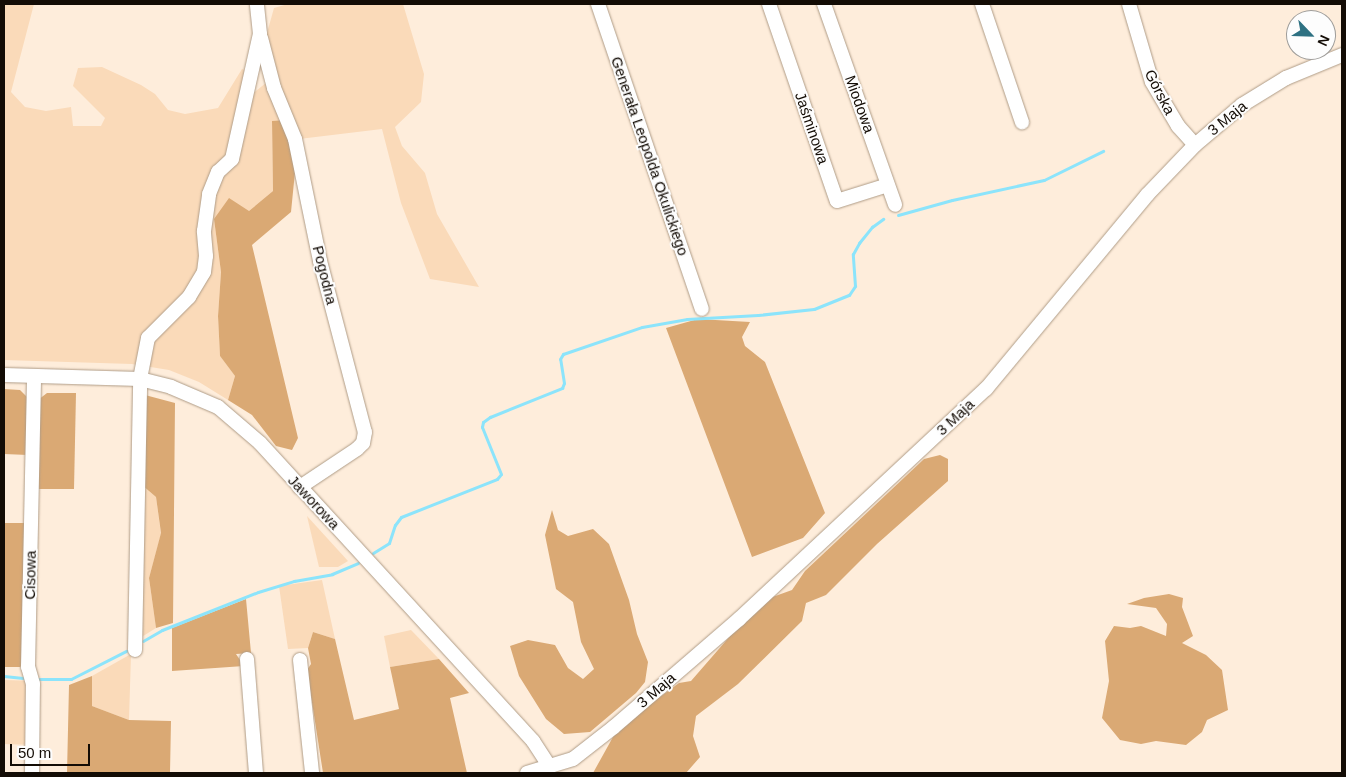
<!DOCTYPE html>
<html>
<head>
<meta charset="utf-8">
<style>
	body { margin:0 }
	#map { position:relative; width:1346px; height:777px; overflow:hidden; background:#feeddb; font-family:Arial,sans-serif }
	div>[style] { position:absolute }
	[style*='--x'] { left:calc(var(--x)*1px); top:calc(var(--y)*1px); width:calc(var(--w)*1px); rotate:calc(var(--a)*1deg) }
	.green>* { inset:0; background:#fadab9; transform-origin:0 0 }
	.forest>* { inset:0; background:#daa974 }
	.stream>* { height:3px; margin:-1.5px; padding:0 1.5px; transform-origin:1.5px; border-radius:1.5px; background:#8ce4fb }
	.roads { filter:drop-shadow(0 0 1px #af9c87) drop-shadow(0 0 1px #af9c87) }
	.minor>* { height:14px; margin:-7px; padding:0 7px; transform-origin:7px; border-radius:7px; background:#fff }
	span { translate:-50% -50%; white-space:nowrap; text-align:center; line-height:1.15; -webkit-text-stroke:4px #fdfdfd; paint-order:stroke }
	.street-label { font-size:15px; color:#130c05 }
	.frame { position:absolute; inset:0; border:5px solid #130c05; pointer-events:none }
	.north { position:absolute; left:1286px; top:10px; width:50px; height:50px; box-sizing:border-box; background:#fdfdfd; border:1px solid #9f9d9a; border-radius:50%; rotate:114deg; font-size:14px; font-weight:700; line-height:20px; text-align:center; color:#130c05 }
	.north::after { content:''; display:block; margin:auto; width:18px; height:22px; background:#2e7182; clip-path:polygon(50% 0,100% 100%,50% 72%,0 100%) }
	.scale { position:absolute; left:10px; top:744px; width:80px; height:22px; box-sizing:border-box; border:2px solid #130c05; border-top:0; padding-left:6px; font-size:15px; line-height:18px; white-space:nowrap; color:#130c05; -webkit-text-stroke:4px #fdfdfd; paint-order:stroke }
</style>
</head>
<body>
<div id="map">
	<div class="green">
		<div style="clip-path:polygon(4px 4px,34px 4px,11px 92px,25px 107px,46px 111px,71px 107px,73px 126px,101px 126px,105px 118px,73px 86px,78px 68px,102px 67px,141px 85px,155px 94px,168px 110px,185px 114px,218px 108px,242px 69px,249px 72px,251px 95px,271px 79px,267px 33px,274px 8px,288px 4px,403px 4px,424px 74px,421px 102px,395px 127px,402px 146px,425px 173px,437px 214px,479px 287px,430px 279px,401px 203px,382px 129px,299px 139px,272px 122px,273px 191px,249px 211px,214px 219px,221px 272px,218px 316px,220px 356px,235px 376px,228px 400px,199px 382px,169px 370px,132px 364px,4px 360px)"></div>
		<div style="clip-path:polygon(142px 485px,156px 497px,161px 534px,149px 578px,156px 628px,140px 638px)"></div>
		<div style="clip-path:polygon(307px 516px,348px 561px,338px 567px,319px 567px)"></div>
		<div style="clip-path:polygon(322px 580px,335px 639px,313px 632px,308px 648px,288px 649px,279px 586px)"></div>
		<div style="clip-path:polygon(411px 630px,439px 659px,390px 667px,384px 636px)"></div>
		<div style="clip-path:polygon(131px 654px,129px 720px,92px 706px,92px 676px)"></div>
		<div style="left:4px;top:680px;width:25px;height:64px;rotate:2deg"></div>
	</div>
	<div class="forest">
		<div style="clip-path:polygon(288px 120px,295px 172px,291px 212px,252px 245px,298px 438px,292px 450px,276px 446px,252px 415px,228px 400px,235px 376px,220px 356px,218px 316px,221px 272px,214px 219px,229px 198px,249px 211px,273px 191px,272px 121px)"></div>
		<div style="clip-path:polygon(698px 319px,750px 322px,742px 337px,745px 346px,765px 362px,825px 513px,803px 538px,752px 557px,666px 328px)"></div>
		<div style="clip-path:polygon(4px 389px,20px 390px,28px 398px,28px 455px,4px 454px)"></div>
		<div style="clip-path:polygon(47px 393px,76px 393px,74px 489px,37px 489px,38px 400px)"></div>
		<div style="clip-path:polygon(145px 395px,175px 403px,173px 623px,156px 628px,149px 578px,161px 533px,156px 497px,142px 485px)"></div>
		<div style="clip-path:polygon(940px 455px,948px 459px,948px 481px,877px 544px,826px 595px,806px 603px,802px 621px,738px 684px,696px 716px,693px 736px,700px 757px,686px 773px,593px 773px,618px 728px,679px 683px,691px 681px,731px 635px,767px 599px,792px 590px,805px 571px,924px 459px)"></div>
		<div style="clip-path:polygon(552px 510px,558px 530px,568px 536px,593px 529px,609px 544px,629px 600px,637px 634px,648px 662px,645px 682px,636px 693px,590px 732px,564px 734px,546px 719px,519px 676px,510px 646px,528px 640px,555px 645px,568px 668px,583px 679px,594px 669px,581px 642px,573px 602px,556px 589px,545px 535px)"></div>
		<div style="clip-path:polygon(4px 523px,27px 523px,24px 664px,20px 667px,4px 667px)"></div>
		<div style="clip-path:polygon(1169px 594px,1183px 598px,1182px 607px,1193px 636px,1182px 643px,1206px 655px,1222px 670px,1228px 710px,1207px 720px,1202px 732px,1186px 745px,1156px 741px,1141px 744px,1120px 740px,1102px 718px,1109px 681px,1105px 641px,1114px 626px,1130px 628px,1141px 626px,1166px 636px,1167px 624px,1156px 608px,1127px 604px,1144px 598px)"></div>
		<div style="clip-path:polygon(246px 599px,251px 653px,236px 654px,244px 666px,172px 671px,172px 628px)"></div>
		<div style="clip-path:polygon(313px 632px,335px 639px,354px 720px,399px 709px,390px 667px,439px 659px,469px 693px,450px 698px,467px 773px,323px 773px,307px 670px,311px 664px,308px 648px)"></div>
		<div style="clip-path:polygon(92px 676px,92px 706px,129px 720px,171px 721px,170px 773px,67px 773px,69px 685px)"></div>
	</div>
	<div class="stream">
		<div style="--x:898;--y:215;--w:56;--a:-15.5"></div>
		<div style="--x:952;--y:200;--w:94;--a:-12.3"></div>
		<div style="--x:1044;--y:180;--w:66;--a:-26.2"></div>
		<div style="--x:373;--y:553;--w:19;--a:-32"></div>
		<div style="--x:389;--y:543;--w:19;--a:-72"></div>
		<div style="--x:395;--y:525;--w:10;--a:-53"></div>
		<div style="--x:401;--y:517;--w:103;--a:-21.6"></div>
		<div style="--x:497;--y:479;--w:6;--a:-51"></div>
		<div style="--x:501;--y:474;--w:51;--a:-112"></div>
		<div style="--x:482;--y:427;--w:5;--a:-79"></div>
		<div style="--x:483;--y:422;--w:9;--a:-36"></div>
		<div style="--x:490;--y:417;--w:78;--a:-21.9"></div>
		<div style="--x:562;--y:388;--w:5;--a:-68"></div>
		<div style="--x:564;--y:383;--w:24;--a:-99"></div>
		<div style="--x:560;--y:359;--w:6;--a:-59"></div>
		<div style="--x:563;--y:354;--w:83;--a:-18.9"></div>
		<div style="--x:642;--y:327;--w:46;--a:-10.1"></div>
		<div style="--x:687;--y:319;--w:71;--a:-3.2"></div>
		<div style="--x:758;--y:315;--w:56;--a:-6.1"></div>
		<div style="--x:814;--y:309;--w:38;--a:-22"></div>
		<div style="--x:849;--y:295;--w:11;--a:-56"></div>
		<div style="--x:855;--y:286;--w:32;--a:-94"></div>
		<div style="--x:853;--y:254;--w:13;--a:-61"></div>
		<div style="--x:859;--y:243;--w:21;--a:-51"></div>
		<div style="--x:872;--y:227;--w:14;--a:-36"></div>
		<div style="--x:143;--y:641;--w:22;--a:-30"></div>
		<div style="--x:162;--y:630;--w:103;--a:-21.6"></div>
		<div style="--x:258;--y:592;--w:38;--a:-17"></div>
		<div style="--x:294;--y:581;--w:39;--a:-10"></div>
		<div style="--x:332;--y:574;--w:28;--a:-23"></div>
		<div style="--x:4;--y:676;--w:19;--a:6"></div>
		<div style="--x:39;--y:679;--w:32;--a:0"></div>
		<div style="--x:71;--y:679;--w:62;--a:-27"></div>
	</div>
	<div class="roads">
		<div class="minor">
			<div style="--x:598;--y:4;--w:322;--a:71.2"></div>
			<div style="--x:769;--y:4;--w:208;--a:71"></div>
			<div style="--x:837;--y:201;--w:53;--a:-17.4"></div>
			<div style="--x:824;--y:4;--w:213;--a:70.5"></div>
			<div style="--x:982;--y:4;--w:125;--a:71.3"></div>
			<div style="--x:1129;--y:4;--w:81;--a:73.6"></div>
			<div style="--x:1152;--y:82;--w:51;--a:59.4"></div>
			<div style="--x:1178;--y:126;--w:25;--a:48"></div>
			<div style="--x:261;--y:38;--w:52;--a:75.4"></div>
			<div style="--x:274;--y:88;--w:55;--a:67.6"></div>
			<div style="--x:295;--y:139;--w:125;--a:78.4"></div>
			<div style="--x:320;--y:261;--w:177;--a:75.3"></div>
			<div style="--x:365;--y:432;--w:11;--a:100"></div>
			<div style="--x:363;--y:443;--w:8;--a:135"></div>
			<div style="--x:357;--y:449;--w:69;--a:146.3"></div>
			<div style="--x:4;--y:375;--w:136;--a:1.7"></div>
			<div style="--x:140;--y:379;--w:32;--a:14"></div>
			<div style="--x:171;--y:387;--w:51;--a:23.1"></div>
			<div style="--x:218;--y:407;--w:55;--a:40.6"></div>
			<div style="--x:260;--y:443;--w:404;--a:47.5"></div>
			<div style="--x:533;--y:741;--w:31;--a:57"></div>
			<div style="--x:135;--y:650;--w:271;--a:-88.9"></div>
			<div style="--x:140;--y:379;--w:42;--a:-79"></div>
			<div style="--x:148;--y:338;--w:58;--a:-45"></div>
			<div style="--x:189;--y:297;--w:29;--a:-59"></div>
			<div style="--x:204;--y:272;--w:16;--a:-83"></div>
			<div style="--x:206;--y:256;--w:25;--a:-95"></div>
			<div style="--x:204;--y:231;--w:37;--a:-82"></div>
			<div style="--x:209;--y:194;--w:24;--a:-68"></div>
			<div style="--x:218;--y:172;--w:19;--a:-43"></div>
			<div style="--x:232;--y:159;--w:128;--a:-77.4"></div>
			<div style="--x:260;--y:34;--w:30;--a:-96"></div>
			<div style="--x:247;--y:659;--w:114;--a:85.5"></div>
			<div style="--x:300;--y:660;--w:114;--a:83.9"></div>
			<div style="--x:32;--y:773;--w:89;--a:-89.4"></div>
			<div style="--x:33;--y:684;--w:18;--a:-106"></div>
			<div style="--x:28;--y:667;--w:291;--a:-88.8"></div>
			<div style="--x:527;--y:773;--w:48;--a:-16.9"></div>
			<div style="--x:573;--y:759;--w:52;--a:-38"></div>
			<div style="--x:614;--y:727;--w:165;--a:-40.8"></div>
			<div style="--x:739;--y:619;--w:338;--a:-43"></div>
			<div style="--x:986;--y:389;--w:252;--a:-50.3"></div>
			<div style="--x:1147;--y:195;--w:69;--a:-46.2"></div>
			<div style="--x:1195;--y:145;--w:62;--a:-40.4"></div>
			<div style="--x:1242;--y:105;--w:52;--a:-31.5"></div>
			<div style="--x:1286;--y:78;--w:61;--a:-22.3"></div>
		</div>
	</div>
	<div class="street-label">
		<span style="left:1160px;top:92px;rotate:63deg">Górska</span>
		<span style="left:860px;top:104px;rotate:70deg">Miodowa</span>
		<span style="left:1227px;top:118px;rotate:-39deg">3 Maja</span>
		<span style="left:812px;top:128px;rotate:71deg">Jaśminowa</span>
		<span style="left:650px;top:156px;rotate:71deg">Generała Leopolda Okulickiego</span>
		<span style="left:325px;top:275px;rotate:76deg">Pogodna</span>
		<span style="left:955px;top:417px;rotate:-43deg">3 Maja</span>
		<span style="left:314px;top:502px;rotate:47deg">Jaworowa</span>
		<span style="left:30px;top:575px;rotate:-89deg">Cisowa</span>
		<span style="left:656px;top:690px;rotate:-41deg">3 Maja</span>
	</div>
	<div class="frame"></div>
	<div class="north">N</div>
	<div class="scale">50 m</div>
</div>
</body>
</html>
